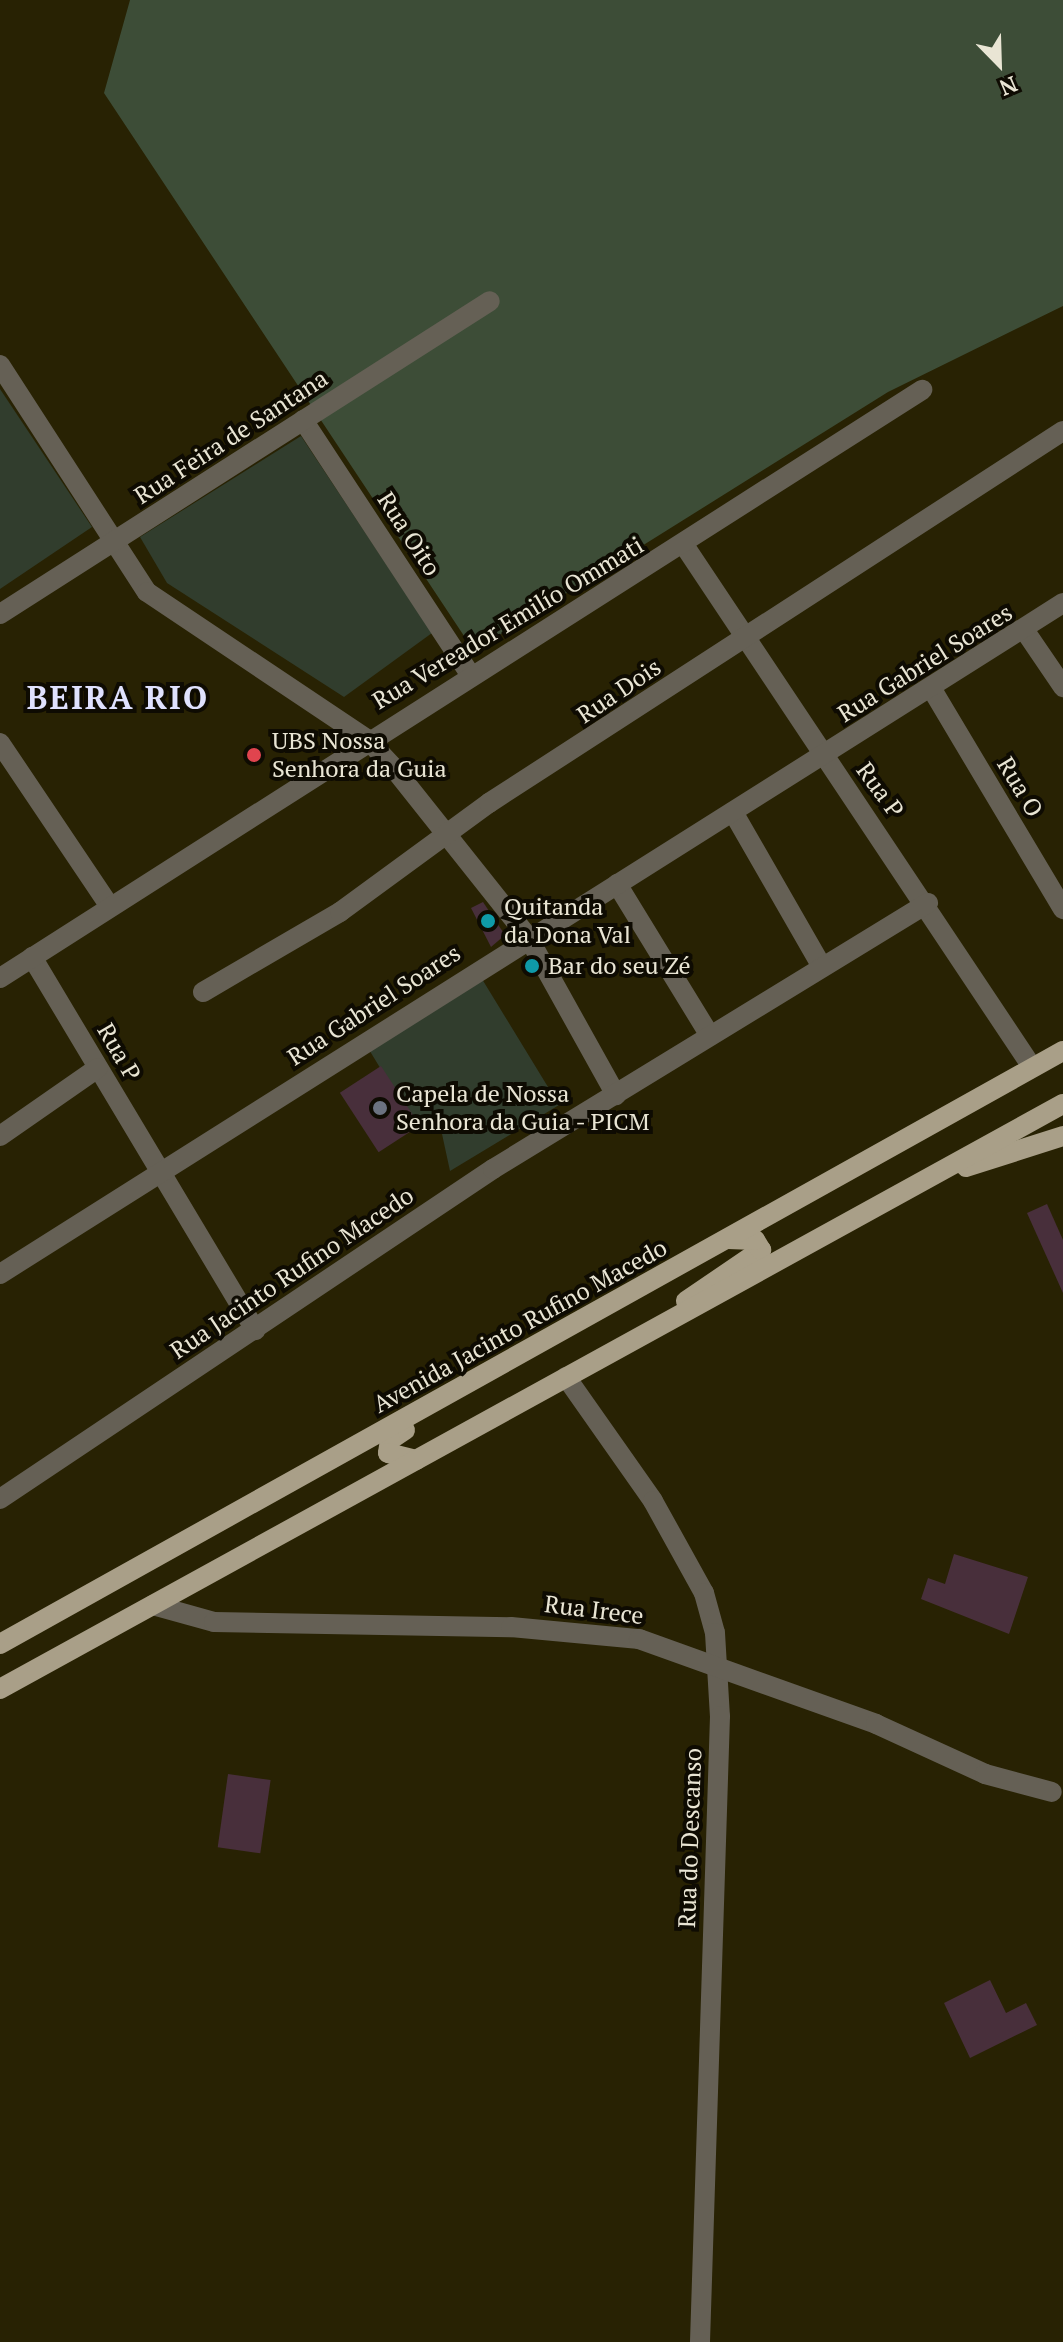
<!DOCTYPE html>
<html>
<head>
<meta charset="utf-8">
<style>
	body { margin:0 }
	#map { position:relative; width:1063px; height:2342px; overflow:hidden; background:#282203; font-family:"PT Serif",serif }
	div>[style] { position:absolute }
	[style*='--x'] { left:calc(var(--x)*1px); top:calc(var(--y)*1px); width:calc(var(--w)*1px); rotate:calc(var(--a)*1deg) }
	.green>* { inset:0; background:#313d2d }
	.forest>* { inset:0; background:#3d4d37 }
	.building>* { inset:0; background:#482f3b; transform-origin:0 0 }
	.street>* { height:20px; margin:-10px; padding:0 10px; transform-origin:10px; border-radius:10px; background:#656055 }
	.primary>* { height:20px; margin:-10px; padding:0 10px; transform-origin:10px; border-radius:10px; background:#a99f88 }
	.dots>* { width:22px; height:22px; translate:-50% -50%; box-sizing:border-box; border:4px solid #0e0b02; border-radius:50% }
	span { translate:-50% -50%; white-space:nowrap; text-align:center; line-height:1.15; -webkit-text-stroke:8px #0e0b02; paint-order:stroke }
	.street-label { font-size:24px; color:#e9e5d4 }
	.poi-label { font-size:24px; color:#e9e5d4 }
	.left { translate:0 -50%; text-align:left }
	.district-label { font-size:32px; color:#dfe1fe; font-weight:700; letter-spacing:2px }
	.north { position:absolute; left:959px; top:24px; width:80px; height:80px; -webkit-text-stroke:6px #0e0b02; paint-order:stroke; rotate:157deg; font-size:22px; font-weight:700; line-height:32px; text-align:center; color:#e9e5d4 }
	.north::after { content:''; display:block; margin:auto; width:28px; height:36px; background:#e9e5d4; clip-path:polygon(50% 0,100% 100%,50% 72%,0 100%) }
</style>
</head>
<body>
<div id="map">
	<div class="green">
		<div style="clip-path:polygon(0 389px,92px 527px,0 589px)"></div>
		<div style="clip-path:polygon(301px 436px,432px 633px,344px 697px,167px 583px,140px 537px)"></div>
		<div style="clip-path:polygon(482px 979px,559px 1105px,450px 1171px,442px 1134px,410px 1117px,368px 1048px)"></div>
	</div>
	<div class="forest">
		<div style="clip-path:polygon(130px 0,1063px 0,1063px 306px,888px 392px,474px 651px,104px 93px)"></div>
	</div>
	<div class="building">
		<div style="clip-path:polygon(483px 902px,505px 935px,491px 947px,471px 908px)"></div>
		<div style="left:381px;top:1066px;width:71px;height:49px;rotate:57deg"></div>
		<div style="clip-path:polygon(1047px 1204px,1063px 1240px,1063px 1293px,1027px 1213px)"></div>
		<div style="clip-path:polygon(954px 1554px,1028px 1577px,1009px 1634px,921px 1599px,928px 1578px,945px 1584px)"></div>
		<div style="left:228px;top:1774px;width:43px;height:74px;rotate:8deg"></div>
		<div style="clip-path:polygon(990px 1980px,1006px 2013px,1026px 2003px,1037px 2025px,970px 2058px,944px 2003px)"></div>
	</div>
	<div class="street">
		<div style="--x:0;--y:365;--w:270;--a:57.1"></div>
		<div style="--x:147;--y:592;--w:265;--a:33.8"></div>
		<div style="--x:367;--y:739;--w:37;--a:47"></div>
		<div style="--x:392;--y:766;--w:218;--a:51.5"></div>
		<div style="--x:528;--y:937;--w:181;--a:60.9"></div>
		<div style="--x:303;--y:420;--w:306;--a:56.7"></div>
		<div style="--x:684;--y:545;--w:627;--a:56.31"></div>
		<div style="--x:0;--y:614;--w:581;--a:-32.57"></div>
		<div style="--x:1025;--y:631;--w:68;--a:55.8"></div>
		<div style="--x:933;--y:691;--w:254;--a:59.2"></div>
		<div style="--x:0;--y:743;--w:197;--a:56.1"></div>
		<div style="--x:733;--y:812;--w:179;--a:60.1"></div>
		<div style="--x:617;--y:884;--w:178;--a:58.5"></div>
		<div style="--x:32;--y:957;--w:435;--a:59.1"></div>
		<div style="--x:0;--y:978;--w:1094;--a:-32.53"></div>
		<div style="--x:203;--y:992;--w:159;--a:-30.3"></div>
		<div style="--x:340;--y:912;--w:185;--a:-36.2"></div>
		<div style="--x:489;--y:803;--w:684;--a:-32.95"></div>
		<div style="--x:0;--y:1136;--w:119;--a:-34.8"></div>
		<div style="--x:0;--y:1274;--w:1257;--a:-32.26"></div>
		<div style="--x:566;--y:1377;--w:151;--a:54.9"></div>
		<div style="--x:653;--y:1501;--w:105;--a:61"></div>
		<div style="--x:704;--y:1593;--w:41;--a:74.6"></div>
		<div style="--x:715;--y:1633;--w:83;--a:86.6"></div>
		<div style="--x:720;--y:1716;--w:626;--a:91.83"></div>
		<div style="--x:0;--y:1499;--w:593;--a:-33.8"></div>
		<div style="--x:493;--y:1169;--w:510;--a:-31.45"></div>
		<div style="--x:153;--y:1605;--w:63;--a:15.6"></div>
		<div style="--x:214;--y:1622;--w:297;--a:1"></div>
		<div style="--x:511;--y:1627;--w:129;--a:5.4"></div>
		<div style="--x:639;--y:1639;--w:252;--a:19.7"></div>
		<div style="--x:876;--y:1724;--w:120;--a:24.6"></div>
		<div style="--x:985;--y:1774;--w:69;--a:15"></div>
	</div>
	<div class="primary">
		<div style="--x:966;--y:1167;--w:102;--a:-17.7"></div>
		<div style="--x:686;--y:1301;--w:91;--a:-34.2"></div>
		<div style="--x:761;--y:1250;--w:12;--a:-121"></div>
		<div style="--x:755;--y:1240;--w:27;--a:-178"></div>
		<div style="--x:405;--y:1430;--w:18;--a:146"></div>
		<div style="--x:390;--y:1440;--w:13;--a:99"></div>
		<div style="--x:388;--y:1453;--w:29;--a:14"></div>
		<div style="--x:0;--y:1644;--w:1217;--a:-29.16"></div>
		<div style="--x:0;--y:1689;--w:1213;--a:-28.83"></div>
	</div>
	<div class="dots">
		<div style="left:254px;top:755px;background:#e0444e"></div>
		<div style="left:488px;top:921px;background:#0f9aa8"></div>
		<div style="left:532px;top:966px;background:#0f9aa8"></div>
		<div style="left:380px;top:1108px;background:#6b7280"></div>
	</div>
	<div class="street-label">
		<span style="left:231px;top:437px;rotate:-33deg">Rua Feira de Santana</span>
		<span style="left:409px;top:534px;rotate:57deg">Rua Oito</span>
		<span style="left:508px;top:623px;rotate:-31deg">Rua Vereador Emilío Ommati</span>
		<span style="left:925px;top:663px;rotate:-32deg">Rua Gabriel Soares</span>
		<span style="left:619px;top:691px;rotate:-34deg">Rua Dois</span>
		<span style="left:1020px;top:787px;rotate:59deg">Rua O</span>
		<span style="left:880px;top:790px;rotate:54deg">Rua P</span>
		<span style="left:374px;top:1005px;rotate:-33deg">Rua Gabriel Soares</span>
		<span style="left:119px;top:1052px;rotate:60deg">Rua P</span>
		<span style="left:292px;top:1273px;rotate:-34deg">Rua Jacinto Rufino Macedo</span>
		<span style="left:520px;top:1326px;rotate:-29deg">Avenida Jacinto Rufino Macedo</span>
		<span style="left:594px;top:1610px;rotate:7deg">Rua Irece</span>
		<span style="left:690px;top:1838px;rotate:-88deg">Rua do Descanso</span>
	</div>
	<div class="poi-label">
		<span class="left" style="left:272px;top:755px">UBS Nossa<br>Senhora da Guia</span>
		<span class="left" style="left:504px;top:921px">Quitanda<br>da Dona Val</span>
		<span class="left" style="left:548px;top:966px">Bar do seu Zé</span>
		<span class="left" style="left:396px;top:1108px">Capela de Nossa<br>Senhora da Guia - PICM</span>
	</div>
	<div class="district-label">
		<span style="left:118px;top:697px">BEIRA RIO</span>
	</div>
	<div class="north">N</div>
</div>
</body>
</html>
